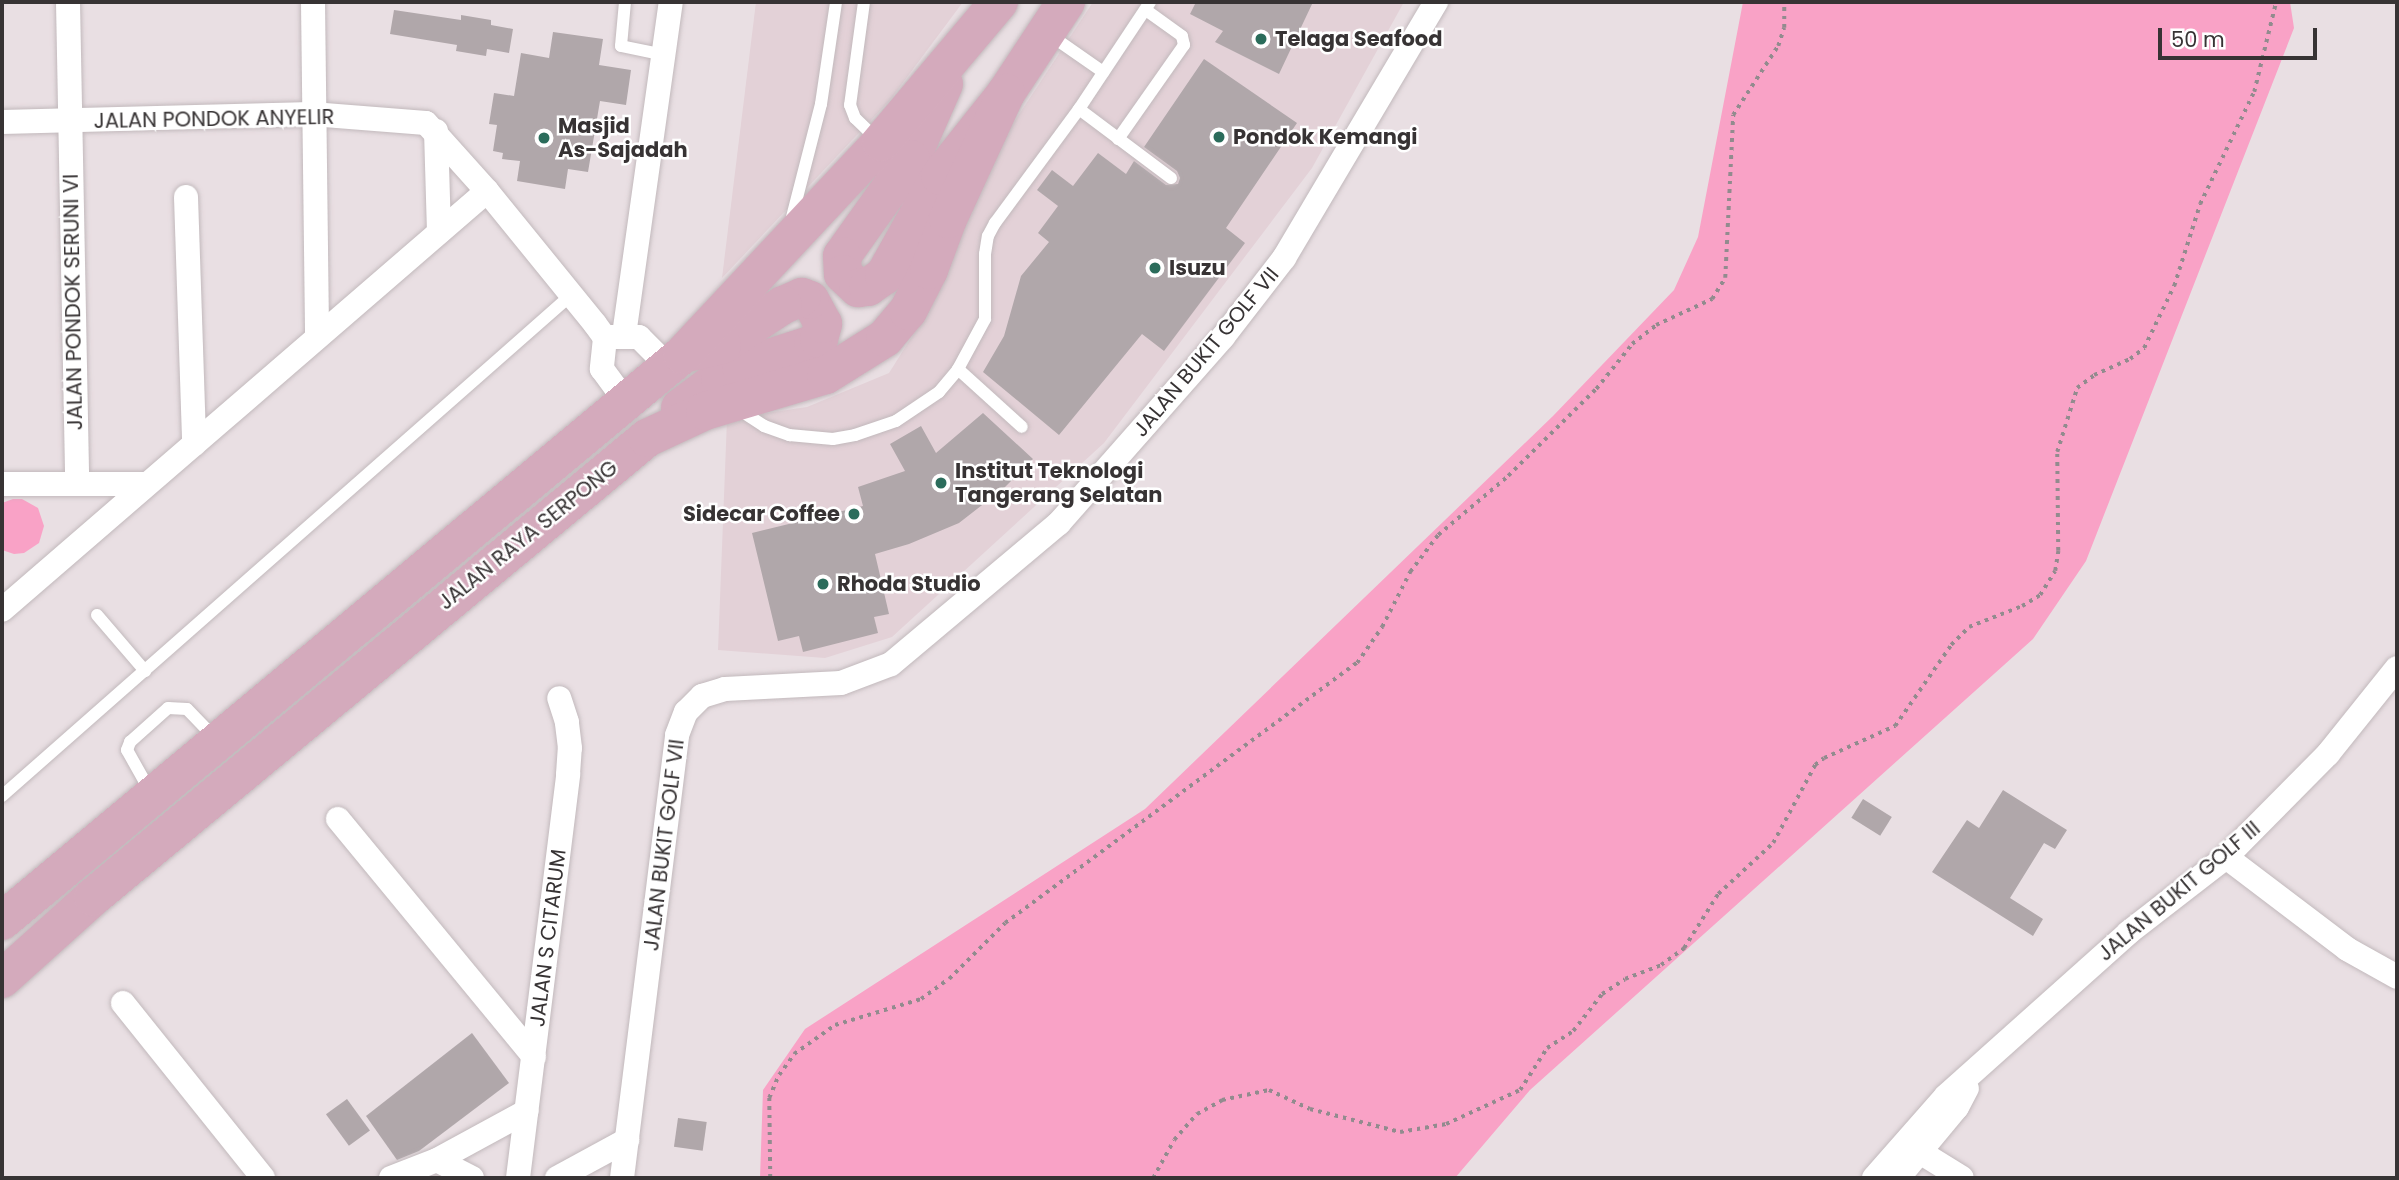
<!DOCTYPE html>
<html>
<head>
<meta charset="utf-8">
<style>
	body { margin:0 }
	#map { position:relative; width:2399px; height:1180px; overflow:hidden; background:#e9dfe3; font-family:Poppins,sans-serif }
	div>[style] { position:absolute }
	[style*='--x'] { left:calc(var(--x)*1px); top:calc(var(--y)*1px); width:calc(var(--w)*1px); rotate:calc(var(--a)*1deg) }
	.built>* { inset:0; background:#e3d1d7 }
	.green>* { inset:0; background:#f9a2c6 }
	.building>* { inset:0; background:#b0a7aa; transform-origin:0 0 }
	.path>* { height:3.5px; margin-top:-1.75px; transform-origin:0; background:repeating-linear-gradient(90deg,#928b8e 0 3.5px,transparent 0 8.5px) }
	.roads { filter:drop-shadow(0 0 2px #c2b9bc) drop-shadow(0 0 2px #c2b9bc) }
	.lane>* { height:12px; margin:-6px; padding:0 6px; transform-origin:6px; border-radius:6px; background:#fff }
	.street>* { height:24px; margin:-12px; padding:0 12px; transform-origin:12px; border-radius:12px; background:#fff }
	.primary>* { height:38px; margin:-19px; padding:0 19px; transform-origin:19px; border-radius:19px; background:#d4aabc }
	.dots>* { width:19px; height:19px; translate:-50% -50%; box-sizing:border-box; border:4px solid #fff; border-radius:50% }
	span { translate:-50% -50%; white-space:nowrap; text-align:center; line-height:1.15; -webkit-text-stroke:5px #fff; paint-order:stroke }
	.poi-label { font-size:21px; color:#373334; font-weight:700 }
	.left { translate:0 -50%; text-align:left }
	.right { translate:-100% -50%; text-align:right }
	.street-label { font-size:21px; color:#373334 }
	.frame { position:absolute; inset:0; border:4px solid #373334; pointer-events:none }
	.scale { position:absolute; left:2158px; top:28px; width:159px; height:32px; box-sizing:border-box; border:4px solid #373334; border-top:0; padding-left:9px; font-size:21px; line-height:24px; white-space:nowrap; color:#373334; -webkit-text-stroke:5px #fff; paint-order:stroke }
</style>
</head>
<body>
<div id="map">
	<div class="built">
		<div style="clip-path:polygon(756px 2px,963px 2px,890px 100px,722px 278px)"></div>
		<div style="clip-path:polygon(1093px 2px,1404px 2px,1312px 168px,1104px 443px,892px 637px,825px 658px,718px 650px,727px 419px,807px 407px,889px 373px,935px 300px,949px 236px,991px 157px)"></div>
	</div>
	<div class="green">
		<div style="clip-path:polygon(1743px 2px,2290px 2px,2294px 28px,2086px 561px,2033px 639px,1530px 1090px,1455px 1178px,760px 1178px,763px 1090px,805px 1029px,1145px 809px,1553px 416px,1674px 290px,1698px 237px)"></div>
		<div style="clip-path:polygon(13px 499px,22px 499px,38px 508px,44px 526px,39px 543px,24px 553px,14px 554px,2px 550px,2px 503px)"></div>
	</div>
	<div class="building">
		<div style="clip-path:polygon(1196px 2px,1313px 2px,1279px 74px,1215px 42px,1223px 31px,1190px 14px)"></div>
		<div style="clip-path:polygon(394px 10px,461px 20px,461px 15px,491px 20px,491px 25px,513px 29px,509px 53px,487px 49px,486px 56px,456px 51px,457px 45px,390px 34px)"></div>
		<div style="clip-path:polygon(553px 32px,603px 39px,599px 65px,631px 70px,626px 105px,600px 101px,588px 172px,568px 169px,565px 189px,517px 181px,520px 161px,502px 159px,503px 153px,493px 151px,497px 125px,489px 124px,494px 93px,514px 96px,521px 53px,549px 58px)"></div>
		<div style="clip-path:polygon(1204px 59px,1297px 123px,1226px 228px,1245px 243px,1164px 351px,1142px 334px,1059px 435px,983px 372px,1004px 336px,1021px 276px,1049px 242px,1038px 233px,1058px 206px,1037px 190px,1052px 170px,1073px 186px,1098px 153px,1126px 174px,1134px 161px,1166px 185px,1178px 184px,1180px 178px,1177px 171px,1144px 147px)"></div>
		<div style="clip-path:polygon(983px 413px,1033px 459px,1004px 488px,959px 523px,909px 544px,875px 554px,889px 614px,874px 617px,878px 633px,803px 652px,799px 636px,778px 641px,752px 533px,863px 506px,858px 487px,905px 471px,890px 444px,921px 426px,936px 453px)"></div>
		<div style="clip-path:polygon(2003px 790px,2067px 830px,2055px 849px,2044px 843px,2010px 898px,2043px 919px,2033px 936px,1932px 872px,1967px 820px,1979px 828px)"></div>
		<div style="left:1863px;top:799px;width:34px;height:22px;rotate:32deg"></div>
		<div style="clip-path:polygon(472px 1033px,509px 1083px,419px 1151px,397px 1160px,366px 1116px)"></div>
		<div style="left:347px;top:1099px;width:39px;height:26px;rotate:54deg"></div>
		<div style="left:678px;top:1118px;width:29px;height:29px;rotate:8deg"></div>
	</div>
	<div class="path">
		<div style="--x:770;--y:1178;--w:80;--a:-90.7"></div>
		<div style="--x:769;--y:1098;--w:25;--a:-67"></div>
		<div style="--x:779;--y:1075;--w:26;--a:-54"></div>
		<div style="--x:794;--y:1054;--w:50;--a:-35.3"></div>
		<div style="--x:835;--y:1025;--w:90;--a:-16.8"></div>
		<div style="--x:921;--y:999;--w:34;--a:-36"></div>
		<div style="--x:949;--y:979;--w:79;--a:-45"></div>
		<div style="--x:1005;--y:923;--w:438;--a:-36.5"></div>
		<div style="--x:1357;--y:663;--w:44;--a:-55.2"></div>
		<div style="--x:1382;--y:627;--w:62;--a:-63"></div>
		<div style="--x:1410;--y:572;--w:46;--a:-52.9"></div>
		<div style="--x:1438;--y:535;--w:92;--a:-40.1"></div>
		<div style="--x:1508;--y:476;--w:124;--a:-44.7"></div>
		<div style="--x:1596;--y:389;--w:58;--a:-51.3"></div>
		<div style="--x:1632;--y:344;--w:31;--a:-38"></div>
		<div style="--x:1656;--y:325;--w:62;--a:-24.9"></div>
		<div style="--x:1712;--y:299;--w:25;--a:-58"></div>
		<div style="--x:1725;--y:278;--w:163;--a:-87.2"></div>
		<div style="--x:1733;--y:115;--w:82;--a:-56.9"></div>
		<div style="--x:1778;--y:46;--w:19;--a:-72"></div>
		<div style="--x:1784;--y:28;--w:26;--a:-90"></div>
		<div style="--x:1153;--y:1178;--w:43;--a:-61.1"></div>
		<div style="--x:1174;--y:1140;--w:35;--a:-49"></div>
		<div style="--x:1197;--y:1114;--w:29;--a:-29"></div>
		<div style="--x:1222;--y:1100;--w:48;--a:-12"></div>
		<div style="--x:1269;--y:1090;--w:45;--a:24.9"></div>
		<div style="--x:1310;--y:1109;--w:93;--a:14.3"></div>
		<div style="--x:1400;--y:1132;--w:47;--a:-9.9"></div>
		<div style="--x:1446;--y:1124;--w:81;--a:-24.7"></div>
		<div style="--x:1520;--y:1090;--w:50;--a:-57.3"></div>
		<div style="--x:1547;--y:1048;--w:31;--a:-33"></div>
		<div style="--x:1573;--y:1031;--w:47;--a:-51.9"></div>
		<div style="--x:1602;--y:994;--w:27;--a:-33"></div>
		<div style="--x:1625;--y:979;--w:39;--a:-21"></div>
		<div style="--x:1661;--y:965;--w:29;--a:-36"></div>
		<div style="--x:1684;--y:948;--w:64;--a:-57.8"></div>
		<div style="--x:1718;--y:894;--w:75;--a:-42.8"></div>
		<div style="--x:1773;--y:843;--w:89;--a:-61.7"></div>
		<div style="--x:1815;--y:765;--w:11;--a:-38"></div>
		<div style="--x:1824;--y:758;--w:78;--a:-24.3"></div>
		<div style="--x:1895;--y:726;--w:98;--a:-55.3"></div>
		<div style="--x:1951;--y:645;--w:25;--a:-45"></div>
		<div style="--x:1969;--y:627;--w:57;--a:-21.6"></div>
		<div style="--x:2022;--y:606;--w:21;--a:-31"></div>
		<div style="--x:2040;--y:595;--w:28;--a:-58"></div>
		<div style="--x:2055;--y:571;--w:20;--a:-81"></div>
		<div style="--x:2058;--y:551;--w:99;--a:-90.6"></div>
		<div style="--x:2057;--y:452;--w:67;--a:-72.6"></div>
		<div style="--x:2077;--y:388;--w:21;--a:-37"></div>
		<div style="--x:2094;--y:375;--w:39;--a:-24"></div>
		<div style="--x:2130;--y:359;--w:18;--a:-38"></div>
		<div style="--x:2144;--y:348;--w:69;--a:-64.2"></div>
		<div style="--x:2174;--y:286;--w:86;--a:-72.4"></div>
		<div style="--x:2200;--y:204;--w:124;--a:-64.3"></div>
		<div style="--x:2254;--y:92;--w:93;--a:-76.3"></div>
	</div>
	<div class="roads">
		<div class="lane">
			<div style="--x:625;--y:2;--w:44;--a:95.2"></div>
			<div style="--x:621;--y:46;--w:44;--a:11.8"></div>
			<div style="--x:864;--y:2;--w:104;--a:97.7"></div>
			<div style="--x:850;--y:105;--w:14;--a:69"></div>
			<div style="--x:855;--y:118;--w:32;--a:44"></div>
			<div style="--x:1050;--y:35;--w:65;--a:34.9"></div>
			<div style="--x:1079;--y:109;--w:115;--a:36.9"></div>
			<div style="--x:1118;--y:139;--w:115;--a:-54.9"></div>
			<div style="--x:1184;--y:45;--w:9;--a:-103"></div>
			<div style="--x:1182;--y:36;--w:44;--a:-144.2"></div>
			<div style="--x:791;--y:221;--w:121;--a:-75.6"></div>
			<div style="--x:821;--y:104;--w:103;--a:-81.6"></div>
			<div style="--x:958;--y:369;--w:86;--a:42.2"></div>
			<div style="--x:738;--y:409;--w:31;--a:33"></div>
			<div style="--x:764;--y:426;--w:27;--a:20"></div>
			<div style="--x:789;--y:435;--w:44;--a:5.2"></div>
			<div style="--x:833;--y:439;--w:22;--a:-10"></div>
			<div style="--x:855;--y:435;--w:43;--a:-18.9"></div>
			<div style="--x:896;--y:421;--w:52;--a:-34"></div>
			<div style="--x:939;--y:392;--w:30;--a:-50"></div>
			<div style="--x:958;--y:369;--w:57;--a:-61.6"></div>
			<div style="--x:985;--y:319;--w:65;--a:-90"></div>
			<div style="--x:985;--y:254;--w:18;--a:-81"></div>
			<div style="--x:988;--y:236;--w:15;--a:-62"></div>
			<div style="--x:995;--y:223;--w:142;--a:-53.6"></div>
			<div style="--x:1079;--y:109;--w:128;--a:-56.4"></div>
			<div style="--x:97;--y:615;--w:74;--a:49.4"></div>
			<div style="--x:150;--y:791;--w:47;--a:-119.3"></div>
			<div style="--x:127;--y:750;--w:9;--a:-69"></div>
			<div style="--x:130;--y:742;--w:51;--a:-41.8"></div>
			<div style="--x:168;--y:708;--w:19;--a:3"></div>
			<div style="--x:187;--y:709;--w:42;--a:46"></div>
			<div style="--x:2;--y:796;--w:758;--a:-41.36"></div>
		</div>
		<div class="street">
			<div style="--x:68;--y:2;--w:481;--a:88.9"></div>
			<div style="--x:313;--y:2;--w:335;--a:89.3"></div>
			<div style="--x:2;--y:122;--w:310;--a:-1.5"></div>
			<div style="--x:312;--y:114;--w:114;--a:4.5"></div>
			<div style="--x:426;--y:123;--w:91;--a:48.1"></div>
			<div style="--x:487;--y:191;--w:171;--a:50.9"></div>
			<div style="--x:595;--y:324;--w:17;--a:54"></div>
			<div style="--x:605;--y:338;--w:31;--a:96"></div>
			<div style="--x:602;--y:369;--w:42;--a:53.7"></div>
			<div style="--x:436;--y:131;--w:101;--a:88.3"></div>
			<div style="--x:186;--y:197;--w:247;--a:88.1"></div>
			<div style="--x:624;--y:335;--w:336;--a:-82"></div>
			<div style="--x:609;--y:337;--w:30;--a:0"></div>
			<div style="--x:639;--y:337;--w:42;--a:45"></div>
			<div style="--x:2;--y:484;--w:144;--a:0"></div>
			<div style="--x:2;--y:610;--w:641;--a:-40.82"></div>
			<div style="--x:338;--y:819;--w:308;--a:50.5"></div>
			<div style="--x:2226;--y:857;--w:152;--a:37.2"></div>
			<div style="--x:2347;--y:949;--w:57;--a:29.2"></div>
			<div style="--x:123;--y:1003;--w:224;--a:51.3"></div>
			<div style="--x:1920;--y:1152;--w:49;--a:31.8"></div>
			<div style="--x:391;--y:1178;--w:49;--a:-21.4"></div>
			<div style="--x:472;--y:1178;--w:39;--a:-153"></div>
			<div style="--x:437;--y:1160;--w:102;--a:-28.6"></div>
			<div style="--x:518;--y:1178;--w:407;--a:-82.9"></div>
			<div style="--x:568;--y:774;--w:26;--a:-86"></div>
			<div style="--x:570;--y:748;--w:26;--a:-97"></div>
			<div style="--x:567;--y:722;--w:25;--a:-108"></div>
			<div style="--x:557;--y:1178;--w:80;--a:-28.5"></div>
			<div style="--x:622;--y:1178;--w:446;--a:-82.9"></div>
			<div style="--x:677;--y:735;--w:25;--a:-69"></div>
			<div style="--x:686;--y:712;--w:23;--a:-45"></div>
			<div style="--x:702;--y:696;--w:24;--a:-17"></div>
			<div style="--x:725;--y:689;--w:116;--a:-3"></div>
			<div style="--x:841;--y:683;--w:53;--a:-20.8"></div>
			<div style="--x:891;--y:664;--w:219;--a:-40"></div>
			<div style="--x:1059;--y:523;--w:248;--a:-48.6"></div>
			<div style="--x:1223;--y:337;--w:100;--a:-52.3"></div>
			<div style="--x:1284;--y:258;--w:298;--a:-59.3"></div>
			<div style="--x:1874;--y:1178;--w:109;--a:-48.7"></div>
			<div style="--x:1946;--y:1096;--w:244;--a:-41.8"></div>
			<div style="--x:2128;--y:933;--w:124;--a:-37.8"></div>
			<div style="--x:2226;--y:857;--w:145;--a:-45.3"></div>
			<div style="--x:2328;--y:754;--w:110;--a:-51.3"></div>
			<div style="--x:1898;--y:1178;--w:92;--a:-50.3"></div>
			<div style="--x:1957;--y:1107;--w:21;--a:-62"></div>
		</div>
		<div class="primary">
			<div style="--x:944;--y:84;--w:82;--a:113.7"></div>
			<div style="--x:911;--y:159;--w:119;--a:125.4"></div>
			<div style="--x:842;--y:256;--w:18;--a:87"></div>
			<div style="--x:843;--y:274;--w:21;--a:43"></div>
			<div style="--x:858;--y:288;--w:10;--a:-6"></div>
			<div style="--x:868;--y:287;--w:19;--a:-35"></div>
			<div style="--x:884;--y:276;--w:115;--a:-60.8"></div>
			<div style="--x:940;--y:176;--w:106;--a:-51.5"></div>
			<div style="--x:1006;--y:93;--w:109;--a:-56.6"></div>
			<div style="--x:680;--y:408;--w:50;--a:-36.9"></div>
			<div style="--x:720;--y:378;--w:24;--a:-28"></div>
			<div style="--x:741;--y:367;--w:76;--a:-17.7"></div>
			<div style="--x:813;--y:344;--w:8;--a:-40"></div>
			<div style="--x:819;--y:339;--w:16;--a:-75"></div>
			<div style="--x:823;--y:324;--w:27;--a:-118"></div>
			<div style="--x:810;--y:300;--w:9;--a:-159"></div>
			<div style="--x:802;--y:297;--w:21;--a:157"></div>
			<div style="--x:783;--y:305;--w:73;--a:146.7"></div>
			<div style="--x:722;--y:345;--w:39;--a:167"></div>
			<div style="--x:2;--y:921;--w:885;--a:-39.77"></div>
			<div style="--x:682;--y:355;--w:291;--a:-46.9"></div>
			<div style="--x:881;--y:142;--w:183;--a:-49.9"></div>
			<div style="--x:2;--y:979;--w:122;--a:-42"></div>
			<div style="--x:93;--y:897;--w:719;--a:-39.64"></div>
			<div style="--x:647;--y:438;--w:64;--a:-25"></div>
			<div style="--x:705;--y:411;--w:126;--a:-16.6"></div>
			<div style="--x:826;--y:375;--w:70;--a:-32.1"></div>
			<div style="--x:885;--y:338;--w:35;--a:-50"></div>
			<div style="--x:908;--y:311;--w:46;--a:-62.9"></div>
			<div style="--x:929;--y:270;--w:54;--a:-69.6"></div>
			<div style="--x:948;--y:219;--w:139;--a:-65.3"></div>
		</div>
	</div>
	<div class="dots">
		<div style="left:1261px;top:39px;background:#2b6c5b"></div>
		<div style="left:1219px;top:137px;background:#2b6c5b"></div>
		<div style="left:544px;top:138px;background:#2b6c5b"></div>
		<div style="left:1155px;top:268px;background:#2b6c5b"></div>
		<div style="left:941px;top:483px;background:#2b6c5b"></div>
		<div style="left:854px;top:514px;background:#2b6c5b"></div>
		<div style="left:823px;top:584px;background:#2b6c5b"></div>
	</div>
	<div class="poi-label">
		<span class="left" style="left:1275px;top:39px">Telaga Seafood</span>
		<span class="left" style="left:558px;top:138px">Masjid<br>As-Sajadah</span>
		<span class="left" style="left:1233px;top:137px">Pondok Kemangi</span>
		<span class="left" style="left:1169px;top:268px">Isuzu</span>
		<span class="left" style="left:955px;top:483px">Institut Teknologi<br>Tangerang Selatan</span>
		<span class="right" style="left:840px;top:514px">Sidecar Coffee</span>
		<span class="left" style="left:837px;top:584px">Rhoda Studio</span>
	</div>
	<div class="street-label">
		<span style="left:214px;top:119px;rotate:-1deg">JALAN PONDOK ANYELIR</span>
		<span style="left:73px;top:302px;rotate:-91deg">JALAN PONDOK SERUNI VI</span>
		<span style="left:1206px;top:352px;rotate:-50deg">JALAN BUKIT GOLF VII</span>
		<span style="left:528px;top:535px;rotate:-39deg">JALAN RAYA SERPONG</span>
		<span style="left:664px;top:845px;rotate:-83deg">JALAN BUKIT GOLF VII</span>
		<span style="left:2179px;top:891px;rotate:-40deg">JALAN BUKIT GOLF III</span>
		<span style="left:548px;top:938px;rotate:-83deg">JALAN S CITARUM</span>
	</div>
	<div class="frame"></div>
	<div class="scale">50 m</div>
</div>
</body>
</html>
